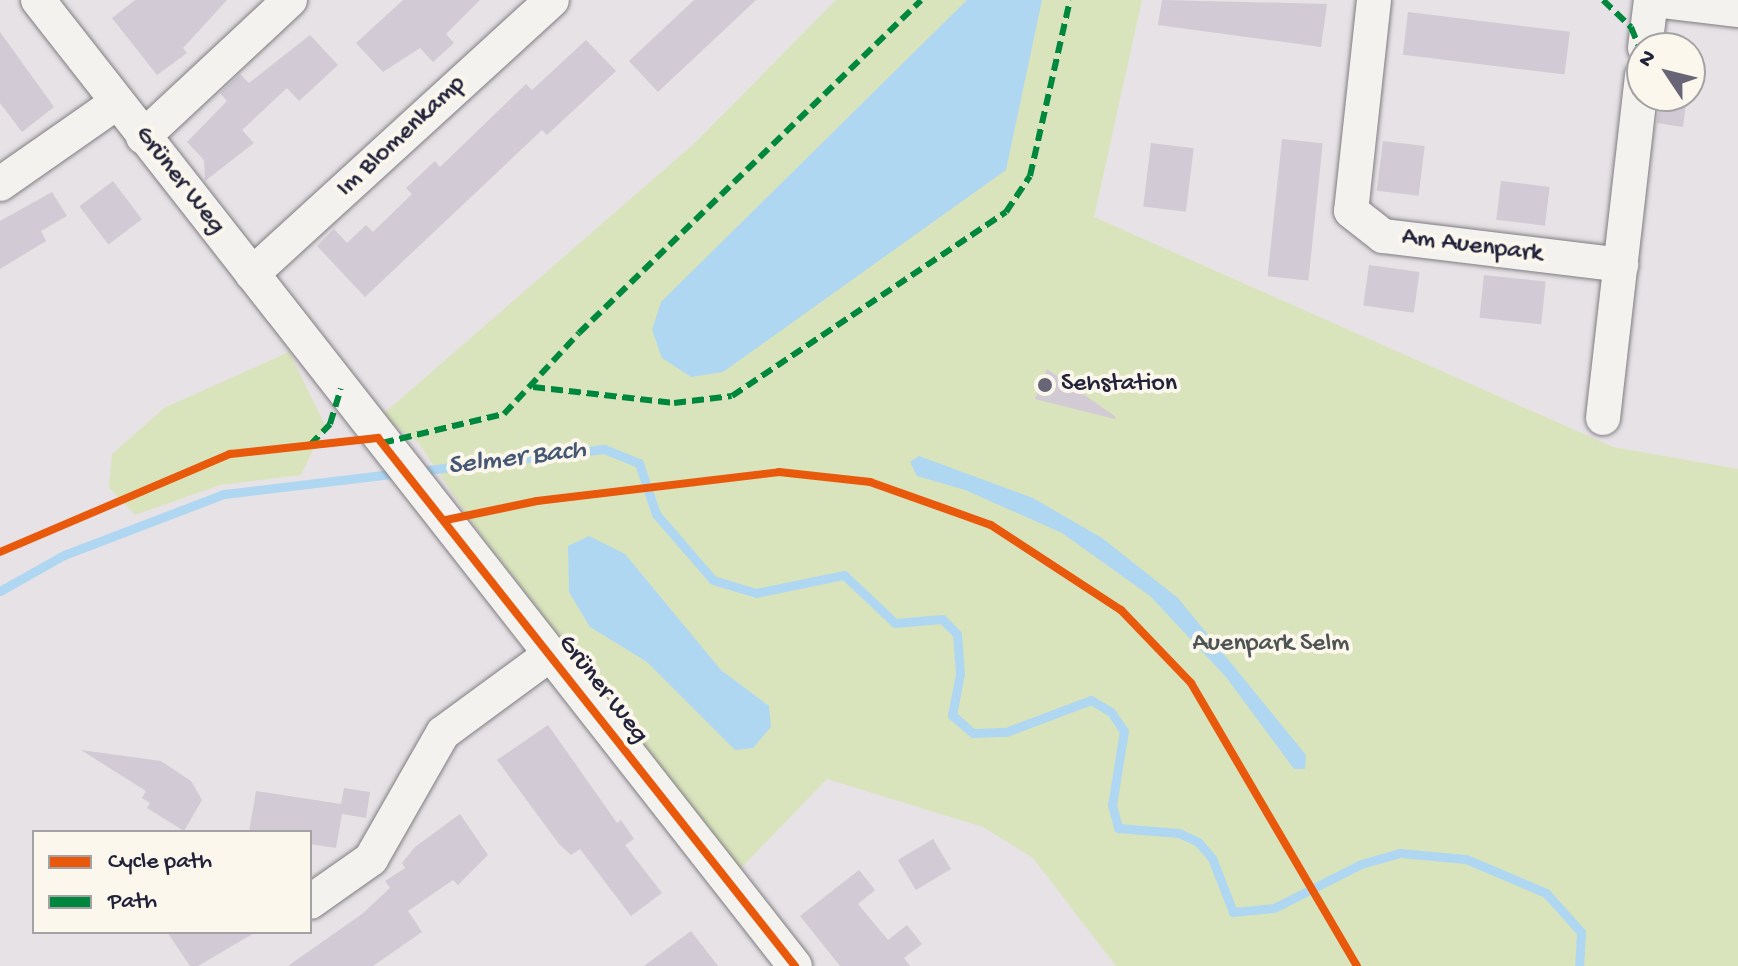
<!DOCTYPE html>
<html>
<head>
<meta charset="utf-8">
<style>
	body { margin:0 }
	#map { position:relative; width:1738px; height:966px; overflow:hidden; background:#e7e2e5; font-family:"Gochi Hand",sans-serif }
	div>[style] { position:absolute }
	[style*='--x'] { left:calc(var(--x)*1px); top:calc(var(--y)*1px); width:calc(var(--w)*1px); rotate:calc(var(--a)*1deg) }
	.green>* { inset:0; background:#dae4bc }
	.water>* { inset:0; background:#afd7f2 }
	.stream>* { height:9px; margin:-4.5px; padding:0 4.5px; transform-origin:4.5px; border-radius:4.5px; background:#afd7f2 }
	.building>* { inset:0; background:#d2cad4; transform-origin:0 0 }
	.roads { filter:drop-shadow(0 0 2px #7f7d83) drop-shadow(0 0 2px #7f7d83) }
	.minor>* { height:34px; margin:-17px; padding:0 17px; transform-origin:17px; border-radius:17px; background:#f4f2ef }
	.quiet>* { height:6px; margin-top:-3px; transform-origin:0; background:repeating-linear-gradient(90deg,#00873e 0 12px,transparent 0 18px) }
	.cycleway>* { height:8px; margin:-4px; padding:0 4px; transform-origin:4px; border-radius:4px; background:#e8590c }
	.dots>* { width:22px; height:22px; translate:-50% -50%; box-sizing:border-box; border:4px solid #fbf7ec; border-radius:50% }
	span { translate:-50% -50%; white-space:nowrap; text-align:center; line-height:1.15; -webkit-text-stroke:8px #fbf7ec; paint-order:stroke }
	.street-label { font-size:26px; color:#22223b }
	.poi-label { font-size:26px; color:#22223b }
	.left { translate:0 -50%; text-align:left }
	.park-label { font-size:26px; color:#4e5353 }
	.water-label { font-size:28px; color:#455774; font-style:italic }
	.legend { position:absolute; left:32px; top:830px; width:280px; height:104px; box-sizing:border-box; background:#fbf7ec; border:2px solid #a4a2a5; margin:0; padding:10px 14px; list-style:none; font-size:24px; color:#22223b }
	.legend li { display:flex; align-items:center; gap:16px; height:40px }
	.legend b { width:40px; border:2px solid #a4a2a5 }
	.north { position:absolute; left:1626px; top:32px; width:80px; height:80px; box-sizing:border-box; background:#fbf7ec; border:2px solid #a4a2a5; border-radius:50%; rotate:305deg; font-size:22px; font-weight:700; line-height:32px; text-align:center; color:#22223b }
	.north::after { content:''; display:block; margin:auto; width:28px; height:36px; background:#676576; clip-path:polygon(50% 0,100% 100%,50% 72%,0 100%) }
</style>
</head>
<body>
<div id="map">
	<div class="green">
		<div style="clip-path:polygon(836px 0,1142px 0,1094px 217px,1613px 447px,1738px 469px,1738px 966px,1116px 966px,1033px 858px,983px 827px,827px 779px,738px 871px,473px 524px,418px 442px,381px 416px,697px 141px)"></div>
		<div style="clip-path:polygon(289px 352px,325px 425px,301px 475px,220px 485px,135px 515px,109px 487px,112px 454px,164px 408px)"></div>
	</div>
	<div class="water">
		<div style="clip-path:polygon(967px 0,1042px 0,1006px 170px,723px 372px,691px 377px,662px 358px,652px 330px,661px 302px)"></div>
		<div style="clip-path:polygon(919px 456px,1033px 498px,1102px 538px,1178px 598px,1306px 755px,1305px 769px,1294px 769px,1226px 677px,1150px 596px,1062px 533px,965px 490px,917px 476px,910px 462px)"></div>
		<div style="clip-path:polygon(589px 536px,625px 554px,721px 670px,769px 706px,771px 727px,753px 748px,735px 750px,647px 662px,590px 627px,569px 592px,568px 546px)"></div>
	</div>
	<div class="stream">
		<div style="--x:419;--y:471;--w:186;--a:-6.8"></div>
		<div style="--x:604;--y:449;--w:38;--a:22"></div>
		<div style="--x:639;--y:463;--w:54;--a:71.6"></div>
		<div style="--x:656;--y:514;--w:87;--a:49.2"></div>
		<div style="--x:713;--y:580;--w:45;--a:16.8"></div>
		<div style="--x:756;--y:593;--w:90;--a:-11.6"></div>
		<div style="--x:844;--y:575;--w:70;--a:43.3"></div>
		<div style="--x:895;--y:623;--w:47;--a:-4.9"></div>
		<div style="--x:942;--y:619;--w:21;--a:45"></div>
		<div style="--x:957;--y:634;--w:40;--a:85.7"></div>
		<div style="--x:960;--y:674;--w:42;--a:101"></div>
		<div style="--x:952;--y:715;--w:28;--a:41"></div>
		<div style="--x:973;--y:733;--w:33;--a:-2"></div>
		<div style="--x:1006;--y:732;--w:91;--a:-20.6"></div>
		<div style="--x:1091;--y:700;--w:23;--a:31"></div>
		<div style="--x:1111;--y:712;--w:23;--a:56"></div>
		<div style="--x:1124;--y:731;--w:75;--a:99.2"></div>
		<div style="--x:1112;--y:805;--w:24;--a:75"></div>
		<div style="--x:1118;--y:828;--w:61;--a:4.7"></div>
		<div style="--x:1179;--y:833;--w:21;--a:25"></div>
		<div style="--x:1198;--y:842;--w:21;--a:49"></div>
		<div style="--x:1212;--y:858;--w:58;--a:68.7"></div>
		<div style="--x:1233;--y:912;--w:41;--a:-5.6"></div>
		<div style="--x:1274;--y:908;--w:97;--a:-26.8"></div>
		<div style="--x:1361;--y:864;--w:41;--a:-15.8"></div>
		<div style="--x:1400;--y:853;--w:66;--a:5.2"></div>
		<div style="--x:1466;--y:859;--w:87;--a:23"></div>
		<div style="--x:1546;--y:893;--w:52;--a:48.1"></div>
		<div style="--x:1581;--y:932;--w:34;--a:93"></div>
		<div style="--x:0;--y:591;--w:73;--a:-29.4"></div>
		<div style="--x:64;--y:555;--w:171;--a:-20.9"></div>
		<div style="--x:224;--y:494;--w:177;--a:-6.8"></div>
	</div>
	<div class="building">
		<div style="clip-path:polygon(135px 0,227px 0,183px 48px,187px 53px,157px 75px,112px 18px)"></div>
		<div style="clip-path:polygon(403px 0,480px 0,446px 34px,454px 43px,433px 62px,420px 48px,383px 72px,356px 43px)"></div>
		<div style="clip-path:polygon(694px 0,756px 0,658px 92px,629px 61px)"></div>
		<div style="clip-path:polygon(1162px 0,1327px 4px,1321px 47px,1158px 25px)"></div>
		<div style="left:1408px;top:12px;width:163px;height:43px;rotate:7deg"></div>
		<div style="clip-path:polygon(0 32px,54px 107px,22px 132px,0 103px)"></div>
		<div style="clip-path:polygon(310px 35px,338px 65px,299px 101px,287px 88px,242px 130px,254px 143px,205px 181px,204px 160px,187px 142px,227px 101px,220px 93px,240px 74px,249px 83px)"></div>
		<div style="clip-path:polygon(586px 40px,616px 71px,547px 135px,542px 130px,365px 297px,317px 246px,334px 229px,347px 243px,366px 225px,373px 232px,412px 194px,406px 188px,435px 161px,440px 167px,526px 84px,532px 90px)"></div>
		<div style="clip-path:polygon(1661px 96px,1687px 96px,1683px 127px,1657px 123px)"></div>
		<div style="left:1282px;top:139px;width:41px;height:138px;rotate:6deg"></div>
		<div style="left:1383px;top:141px;width:42px;height:50px;rotate:7deg"></div>
		<div style="left:1151px;top:143px;width:43px;height:64px;rotate:7deg"></div>
		<div style="left:113px;top:181px;width:48px;height:42px;rotate:53deg"></div>
		<div style="left:1501px;top:181px;width:49px;height:39px;rotate:7deg"></div>
		<div style="clip-path:polygon(52px 192px,67px 216px,41px 231px,46px 241px,0 269px,0 221px)"></div>
		<div style="left:1369px;top:265px;width:51px;height:41px;rotate:8deg"></div>
		<div style="left:1484px;top:275px;width:62px;height:43px;rotate:6deg"></div>
		<div style="clip-path:polygon(1047px 369px,1116px 417px,1115px 419px,1035px 399px)"></div>
		<div style="clip-path:polygon(548px 725px,617px 823px,621px 820px,634px 839px,625px 845px,662px 893px,631px 916px,580px 849px,571px 855px,559px 844px,497px 760px)"></div>
		<div style="clip-path:polygon(81px 750px,161px 761px,191px 781px,202px 800px,184px 831px,147px 808px,150px 803px,142px 798px,146px 791px)"></div>
		<div style="clip-path:polygon(344px 788px,370px 792px,366px 818px,342px 814px,336px 848px,310px 844px,310px 832px,249px 832px,256px 791px,341px 804px)"></div>
		<div style="clip-path:polygon(460px 814px,488px 855px,458px 885px,453px 880px,408px 911px,422px 932px,373px 966px,288px 966px,362px 914px,390px 888px,385px 881px,405px 868px,402px 863px,415px 847px)"></div>
		<div style="left:933px;top:839px;width:35px;height:41px;rotate:59deg"></div>
		<div style="clip-path:polygon(859px 870px,875px 890px,858px 904px,888px 940px,907px 925px,922px 944px,904px 958px,910px 966px,840px 966px,800px 916px)"></div>
		<div style="clip-path:polygon(691px 931px,718px 966px,644px 966px)"></div>
		<div style="clip-path:polygon(167px 932px,256px 932px,198px 966px,190px 966px)"></div>
	</div>
	<div class="roads">
		<div class="minor">
			<div style="--x:38;--y:0;--w:1227;--a:51.92"></div>
			<div style="--x:1374;--y:0;--w:212;--a:96.2"></div>
			<div style="--x:1351;--y:211;--w:41;--a:38"></div>
			<div style="--x:1383;--y:236;--w:240;--a:6.9"></div>
			<div style="--x:1655;--y:0;--w:84;--a:6.9"></div>
			<div style="--x:1645;--y:48;--w:48;--a:-82.9"></div>
			<div style="--x:143;--y:137;--w:201;--a:-43"></div>
			<div style="--x:0;--y:184;--w:141;--a:-34.9"></div>
			<div style="--x:252;--y:274;--w:406;--a:-42.4"></div>
			<div style="--x:1603;--y:418;--w:344;--a:-83.5"></div>
			<div style="--x:310;--y:902;--w:75;--a:-35.2"></div>
			<div style="--x:371;--y:859;--w:145;--a:-60.3"></div>
			<div style="--x:443;--y:733;--w:132;--a:-36.3"></div>
		</div>
	</div>
	<div class="quiet">
		<div style="--x:1603;--y:0;--w:39;--a:44"></div>
		<div style="--x:1631;--y:27;--w:24;--a:68"></div>
		<div style="--x:533;--y:387;--w:142;--a:6.5"></div>
		<div style="--x:674;--y:403;--w:58;--a:-6.9"></div>
		<div style="--x:732;--y:396;--w:330;--a:-33.9"></div>
		<div style="--x:1006;--y:212;--w:43;--a:-56.3"></div>
		<div style="--x:1030;--y:176;--w:180;--a:-77.2"></div>
		<div style="--x:382;--y:443;--w:125;--a:-13.4"></div>
		<div style="--x:504;--y:414;--w:110;--a:-47.2"></div>
		<div style="--x:579;--y:333;--w:477;--a:-44.2"></div>
		<div style="--x:310;--y:445;--w:29;--a:-46"></div>
		<div style="--x:330;--y:424;--w:37;--a:-73"></div>
	</div>
	<div class="cycleway">
		<div style="--x:446;--y:520;--w:93;--a:-11.8"></div>
		<div style="--x:537;--y:501;--w:244;--a:-6.8"></div>
		<div style="--x:779;--y:472;--w:92;--a:6.3"></div>
		<div style="--x:870;--y:482;--w:128;--a:19.6"></div>
		<div style="--x:991;--y:525;--w:155;--a:33.2"></div>
		<div style="--x:1121;--y:610;--w:101;--a:46.2"></div>
		<div style="--x:1191;--y:683;--w:328;--a:59.6"></div>
		<div style="--x:0;--y:552;--w:250;--a:-23.1"></div>
		<div style="--x:230;--y:454;--w:149;--a:-6.2"></div>
		<div style="--x:378;--y:438;--w:673;--a:51.7"></div>
	</div>
	<div class="dots">
		<div style="left:1045px;top:385px;background:#676576"></div>
	</div>
	<div class="street-label">
		<span style="left:402px;top:137px;rotate:-43deg">Im Blomenkamp</span>
		<span style="left:179px;top:181px;rotate:52deg">Grüner Weg</span>
		<span style="left:1472px;top:247px;rotate:7deg">Am Auenpark</span>
		<span style="left:602px;top:690px;rotate:52deg">Grüner Weg</span>
	</div>
	<div class="poi-label">
		<span class="left" style="left:1061px;top:385px">Sehstation</span>
	</div>
	<div class="park-label">
		<span style="left:1271px;top:645px">Auenpark Selm</span>
	</div>
	<div class="water-label">
		<span style="left:517px;top:459px;rotate:-7deg">Selmer Bach</span>
	</div>
	<ul class="legend">
	<li><b style="height:10px;background:#e8590c"></b>Cycle path</li>
	<li><b style="height:10px;background:#00873e"></b>Path</li>
	</ul>
	<div class="north">N</div>
</div>
</body>
</html>
